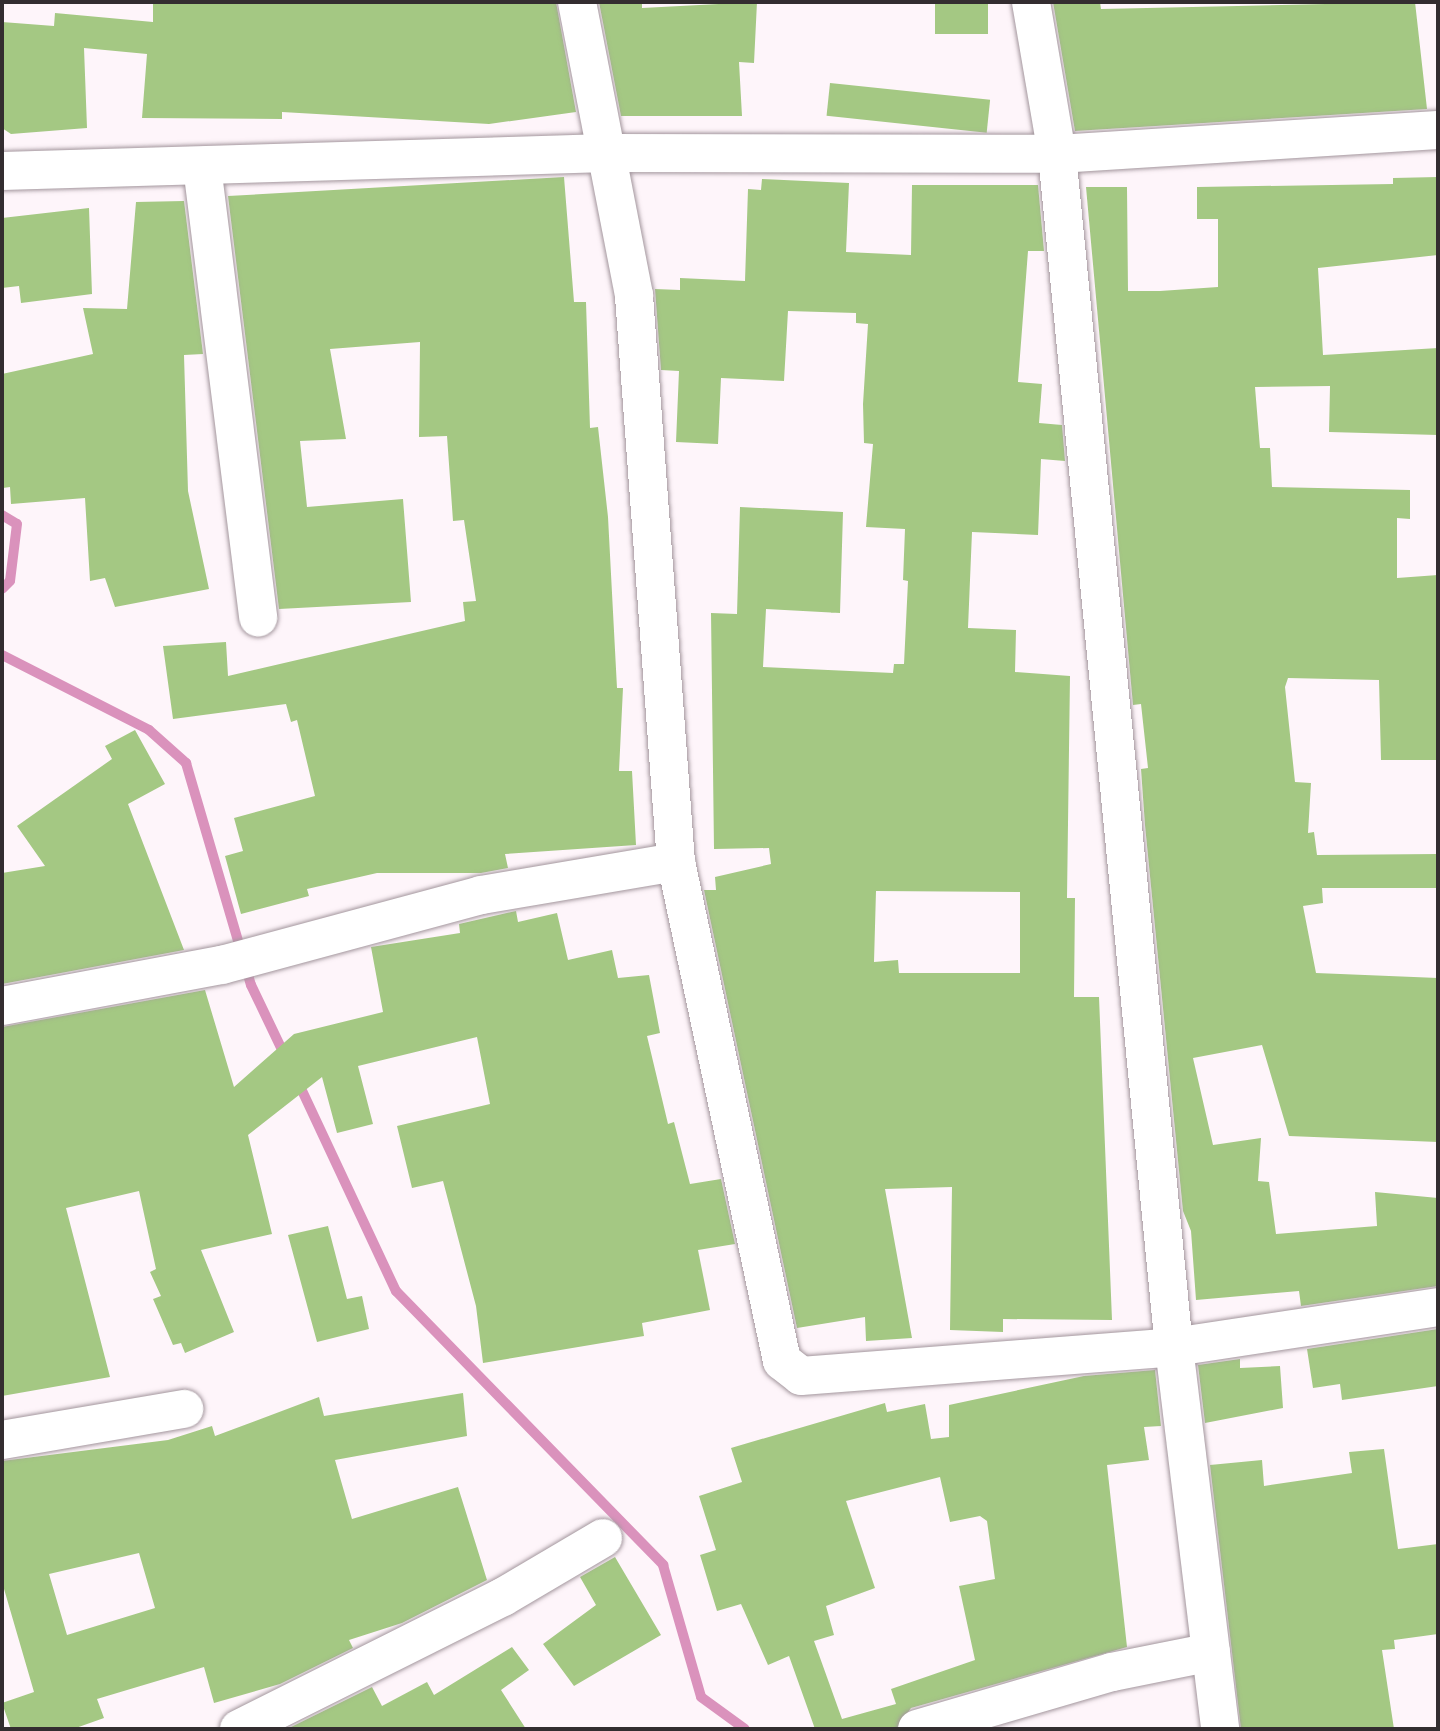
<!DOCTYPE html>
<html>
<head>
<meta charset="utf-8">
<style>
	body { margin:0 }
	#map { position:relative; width:1440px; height:1731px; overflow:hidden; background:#fef5fa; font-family:Signika,sans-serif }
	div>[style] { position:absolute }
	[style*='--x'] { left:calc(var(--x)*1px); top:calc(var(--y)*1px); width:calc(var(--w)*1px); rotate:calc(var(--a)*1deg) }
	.stream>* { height:10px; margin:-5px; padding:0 5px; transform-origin:5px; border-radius:5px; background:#da92bc }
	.building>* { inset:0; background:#a4c883; transform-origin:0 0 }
	.roads { filter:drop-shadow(0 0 2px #a3969d) drop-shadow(0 0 2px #a3969d) }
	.street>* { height:38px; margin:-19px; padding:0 19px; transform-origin:19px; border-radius:19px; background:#fff }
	span { translate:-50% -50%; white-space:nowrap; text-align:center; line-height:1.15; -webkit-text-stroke:6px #fef5fa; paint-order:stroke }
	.frame { position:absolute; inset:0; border:4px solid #332d30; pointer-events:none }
</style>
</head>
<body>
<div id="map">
	<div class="stream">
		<div style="--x:2;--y:515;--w:17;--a:31"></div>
		<div style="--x:17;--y:524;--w:57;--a:97"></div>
		<div style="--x:10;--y:581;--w:11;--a:135"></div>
		<div style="--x:2;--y:655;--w:165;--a:27"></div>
		<div style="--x:149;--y:730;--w:50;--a:41.7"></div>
		<div style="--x:186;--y:763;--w:231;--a:73.7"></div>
		<div style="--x:251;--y:985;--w:81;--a:64.4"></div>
		<div style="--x:298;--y:1082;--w:231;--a:64.9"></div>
		<div style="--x:396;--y:1291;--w:383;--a:45.7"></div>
		<div style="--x:663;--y:1565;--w:137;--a:73.9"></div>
		<div style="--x:701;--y:1697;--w:54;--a:36"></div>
	</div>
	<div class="building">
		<div style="clip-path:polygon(153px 2px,556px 2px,576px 112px,489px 124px,282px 112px,282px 119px,142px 118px,147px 54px,84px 48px,87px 128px,11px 134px,2px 128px,2px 22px,54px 26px,55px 13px,153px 22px)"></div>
		<div style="clip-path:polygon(599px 2px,642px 2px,642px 8px,757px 2px,754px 63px,739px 62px,742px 116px,621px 116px)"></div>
		<div style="left:935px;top:2px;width:53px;height:32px"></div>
		<div style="clip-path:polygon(1053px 2px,1100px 2px,1101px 9px,1415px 2px,1427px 109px,1075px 131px)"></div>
		<div style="left:830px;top:83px;width:161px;height:33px;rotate:6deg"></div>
		<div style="clip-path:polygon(564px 177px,574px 302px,586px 302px,590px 428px,598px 427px,608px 517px,617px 688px,623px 688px,619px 771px,632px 771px,636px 845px,505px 854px,508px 868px,481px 873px,377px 873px,307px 889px,309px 896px,241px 914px,225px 856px,243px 851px,234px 818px,315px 796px,297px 720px,291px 722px,286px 704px,173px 719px,163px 646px,226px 642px,228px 676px,465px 621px,463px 602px,476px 601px,464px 520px,453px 521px,447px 436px,419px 437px,420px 342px,330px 349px,346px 439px,300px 441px,307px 507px,403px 499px,411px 602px,279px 609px,228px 196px)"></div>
		<div style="clip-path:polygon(1438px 177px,1438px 255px,1318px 268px,1323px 355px,1438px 348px,1438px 435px,1329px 432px,1330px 386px,1255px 387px,1260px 448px,1270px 448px,1272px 487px,1410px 490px,1410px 519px,1397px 518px,1397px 578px,1438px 575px,1438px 760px,1381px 760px,1379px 680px,1288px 678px,1285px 687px,1295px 782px,1311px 783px,1308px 833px,1314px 832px,1317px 855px,1438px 854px,1438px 888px,1322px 888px,1323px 903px,1303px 906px,1316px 973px,1438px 978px,1438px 1142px,1289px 1136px,1262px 1045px,1193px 1058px,1213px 1145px,1261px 1138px,1258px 1181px,1269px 1182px,1276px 1234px,1377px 1226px,1375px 1192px,1438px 1198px,1438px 1286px,1301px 1306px,1299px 1291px,1196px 1300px,1191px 1231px,1183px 1211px,1145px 825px,1141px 769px,1148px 768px,1141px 704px,1133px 705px,1086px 187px,1127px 187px,1128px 291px,1160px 291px,1218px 287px,1218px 219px,1197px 219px,1197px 187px,1393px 184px,1393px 178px)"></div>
		<div style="clip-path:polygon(evenodd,762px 179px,849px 183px,846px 252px,911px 255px,912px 185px,1038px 185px,1044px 251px,1028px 251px,1018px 382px,1042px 384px,1039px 423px,1062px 425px,1065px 461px,1041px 459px,1038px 535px,972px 532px,968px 628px,1016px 630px,1015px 672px,1070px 676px,1067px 898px,1075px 898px,1074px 997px,1099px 997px,1112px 1320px,1003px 1319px,1003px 1332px,950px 1330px,952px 1187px,885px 1189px,912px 1338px,866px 1341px,865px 1317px,797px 1328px,704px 890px,716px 890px,715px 877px,771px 864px,769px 848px,714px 849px,711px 613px,737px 614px,740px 507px,843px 512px,840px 613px,766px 609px,763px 667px,893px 673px,894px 664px,904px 664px,908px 581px,903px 580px,905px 529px,866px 527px,873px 444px,864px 443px,863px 404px,868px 324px,856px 323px,856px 313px,788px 311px,784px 381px,721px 378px,718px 444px,676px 442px,679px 371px,661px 370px,655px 289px,680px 290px,680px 278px,745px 281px,748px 189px,761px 190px,762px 179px,876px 891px,1020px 892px,1020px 973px,899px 973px,898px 960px,874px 962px,876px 891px)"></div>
		<div style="clip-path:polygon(184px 201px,203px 354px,184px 355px,188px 491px,209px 589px,115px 607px,105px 578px,90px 581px,85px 498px,11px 504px,10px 487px,3px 488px,2px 374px,93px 354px,83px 308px,127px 309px,136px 202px)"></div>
		<div style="clip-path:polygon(89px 208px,92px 294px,21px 303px,19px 286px,2px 288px,2px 218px)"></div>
		<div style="clip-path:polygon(135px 730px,165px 784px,128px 804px,184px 950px,2px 984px,2px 873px,45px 866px,17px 826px,112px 759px,105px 746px)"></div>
		<div style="clip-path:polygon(516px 911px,518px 922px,557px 913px,568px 960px,612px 950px,618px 978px,649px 975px,660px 1033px,647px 1036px,668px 1124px,674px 1122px,690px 1184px,721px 1179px,735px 1244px,698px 1250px,710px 1310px,642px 1323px,644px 1336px,483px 1363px,476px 1306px,443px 1181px,412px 1188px,397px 1126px,490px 1104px,477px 1037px,358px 1066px,373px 1124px,337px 1133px,322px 1077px,248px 1135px,272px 1234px,201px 1250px,234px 1332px,185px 1353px,181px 1343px,173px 1345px,153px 1299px,161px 1296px,150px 1272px,156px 1269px,139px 1191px,66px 1208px,110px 1377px,2px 1396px,2px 1027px,205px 990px,234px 1087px,294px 1034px,383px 1012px,371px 947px,460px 933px,459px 924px)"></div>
		<div style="clip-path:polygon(328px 1226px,347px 1299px,362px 1296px,369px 1329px,317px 1342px,288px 1235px)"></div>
		<div style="clip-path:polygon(1438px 1329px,1438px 1386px,1342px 1400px,1340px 1384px,1313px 1388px,1307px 1349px)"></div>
		<div style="clip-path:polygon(1240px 1359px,1240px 1368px,1280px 1366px,1283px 1408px,1205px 1423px,1198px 1365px)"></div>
		<div style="clip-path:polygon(evenodd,1155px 1370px,1161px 1426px,1144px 1427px,1149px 1460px,1107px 1465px,1127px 1647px,911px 1708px,896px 1729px,815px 1729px,789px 1656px,768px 1665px,741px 1604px,717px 1611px,700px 1555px,716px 1550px,699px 1496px,742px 1482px,731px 1448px,885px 1403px,887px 1412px,925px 1404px,931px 1439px,949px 1437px,949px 1405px,1084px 1376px,1155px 1370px,940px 1477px,950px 1522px,980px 1516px,987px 1521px,995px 1579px,959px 1586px,975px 1660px,891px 1689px,896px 1704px,842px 1719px,814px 1641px,834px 1635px,826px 1606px,875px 1588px,846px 1501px,940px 1477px)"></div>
		<div style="clip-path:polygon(evenodd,463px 1393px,467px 1436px,335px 1460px,352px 1519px,458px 1487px,487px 1580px,402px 1623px,349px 1640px,353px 1648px,280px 1684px,214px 1703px,204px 1667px,97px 1699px,104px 1718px,73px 1729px,11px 1729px,2px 1703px,34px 1692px,2px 1582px,2px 1461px,168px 1440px,212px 1426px,215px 1436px,319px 1397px,324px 1416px,463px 1393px,139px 1553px,155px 1608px,67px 1635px,49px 1574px,139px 1553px)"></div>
		<div style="clip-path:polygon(1384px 1449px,1398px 1549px,1438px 1544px,1438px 1634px,1394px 1640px,1395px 1649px,1382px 1650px,1394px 1729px,1241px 1729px,1210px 1465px,1262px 1460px,1264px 1486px,1352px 1473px,1349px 1452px)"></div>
		<div style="clip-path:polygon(615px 1557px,661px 1635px,574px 1686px,543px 1644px,596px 1605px,580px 1577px)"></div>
		<div style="clip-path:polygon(512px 1647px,529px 1670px,501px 1690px,526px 1729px,287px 1729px,372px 1687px,382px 1706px,427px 1682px,434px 1695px)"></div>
	</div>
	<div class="roads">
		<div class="street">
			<div style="--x:577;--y:2;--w:299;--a:79"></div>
			<div style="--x:634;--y:296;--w:568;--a:85.76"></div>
			<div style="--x:676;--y:862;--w:510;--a:78.01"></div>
			<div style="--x:782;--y:1361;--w:24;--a:38"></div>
			<div style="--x:801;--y:1376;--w:374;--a:-4.4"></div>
			<div style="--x:1174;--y:1347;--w:267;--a:-8.6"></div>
			<div style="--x:1031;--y:2;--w:154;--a:80.3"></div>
			<div style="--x:1057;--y:154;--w:1199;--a:84.4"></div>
			<div style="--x:1174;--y:1347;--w:385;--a:83.1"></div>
			<div style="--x:202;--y:166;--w:455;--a:82.9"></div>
			<div style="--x:2;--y:171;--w:605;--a:-1.7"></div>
			<div style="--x:607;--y:153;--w:450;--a:0.1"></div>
			<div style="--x:1057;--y:154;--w:382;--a:-3.6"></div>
			<div style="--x:2;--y:1006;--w:224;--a:-10.6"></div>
			<div style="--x:222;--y:965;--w:268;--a:-15.1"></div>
			<div style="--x:481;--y:895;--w:198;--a:-9.6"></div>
			<div style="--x:2;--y:1440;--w:185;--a:-9.7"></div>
			<div style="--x:239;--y:1729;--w:295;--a:-26.6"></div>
			<div style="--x:503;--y:1597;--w:116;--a:-30.5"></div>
			<div style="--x:917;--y:1729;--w:203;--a:-16.3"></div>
			<div style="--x:1112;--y:1672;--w:101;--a:-11.4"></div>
		</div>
	</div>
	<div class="frame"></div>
</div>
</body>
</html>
